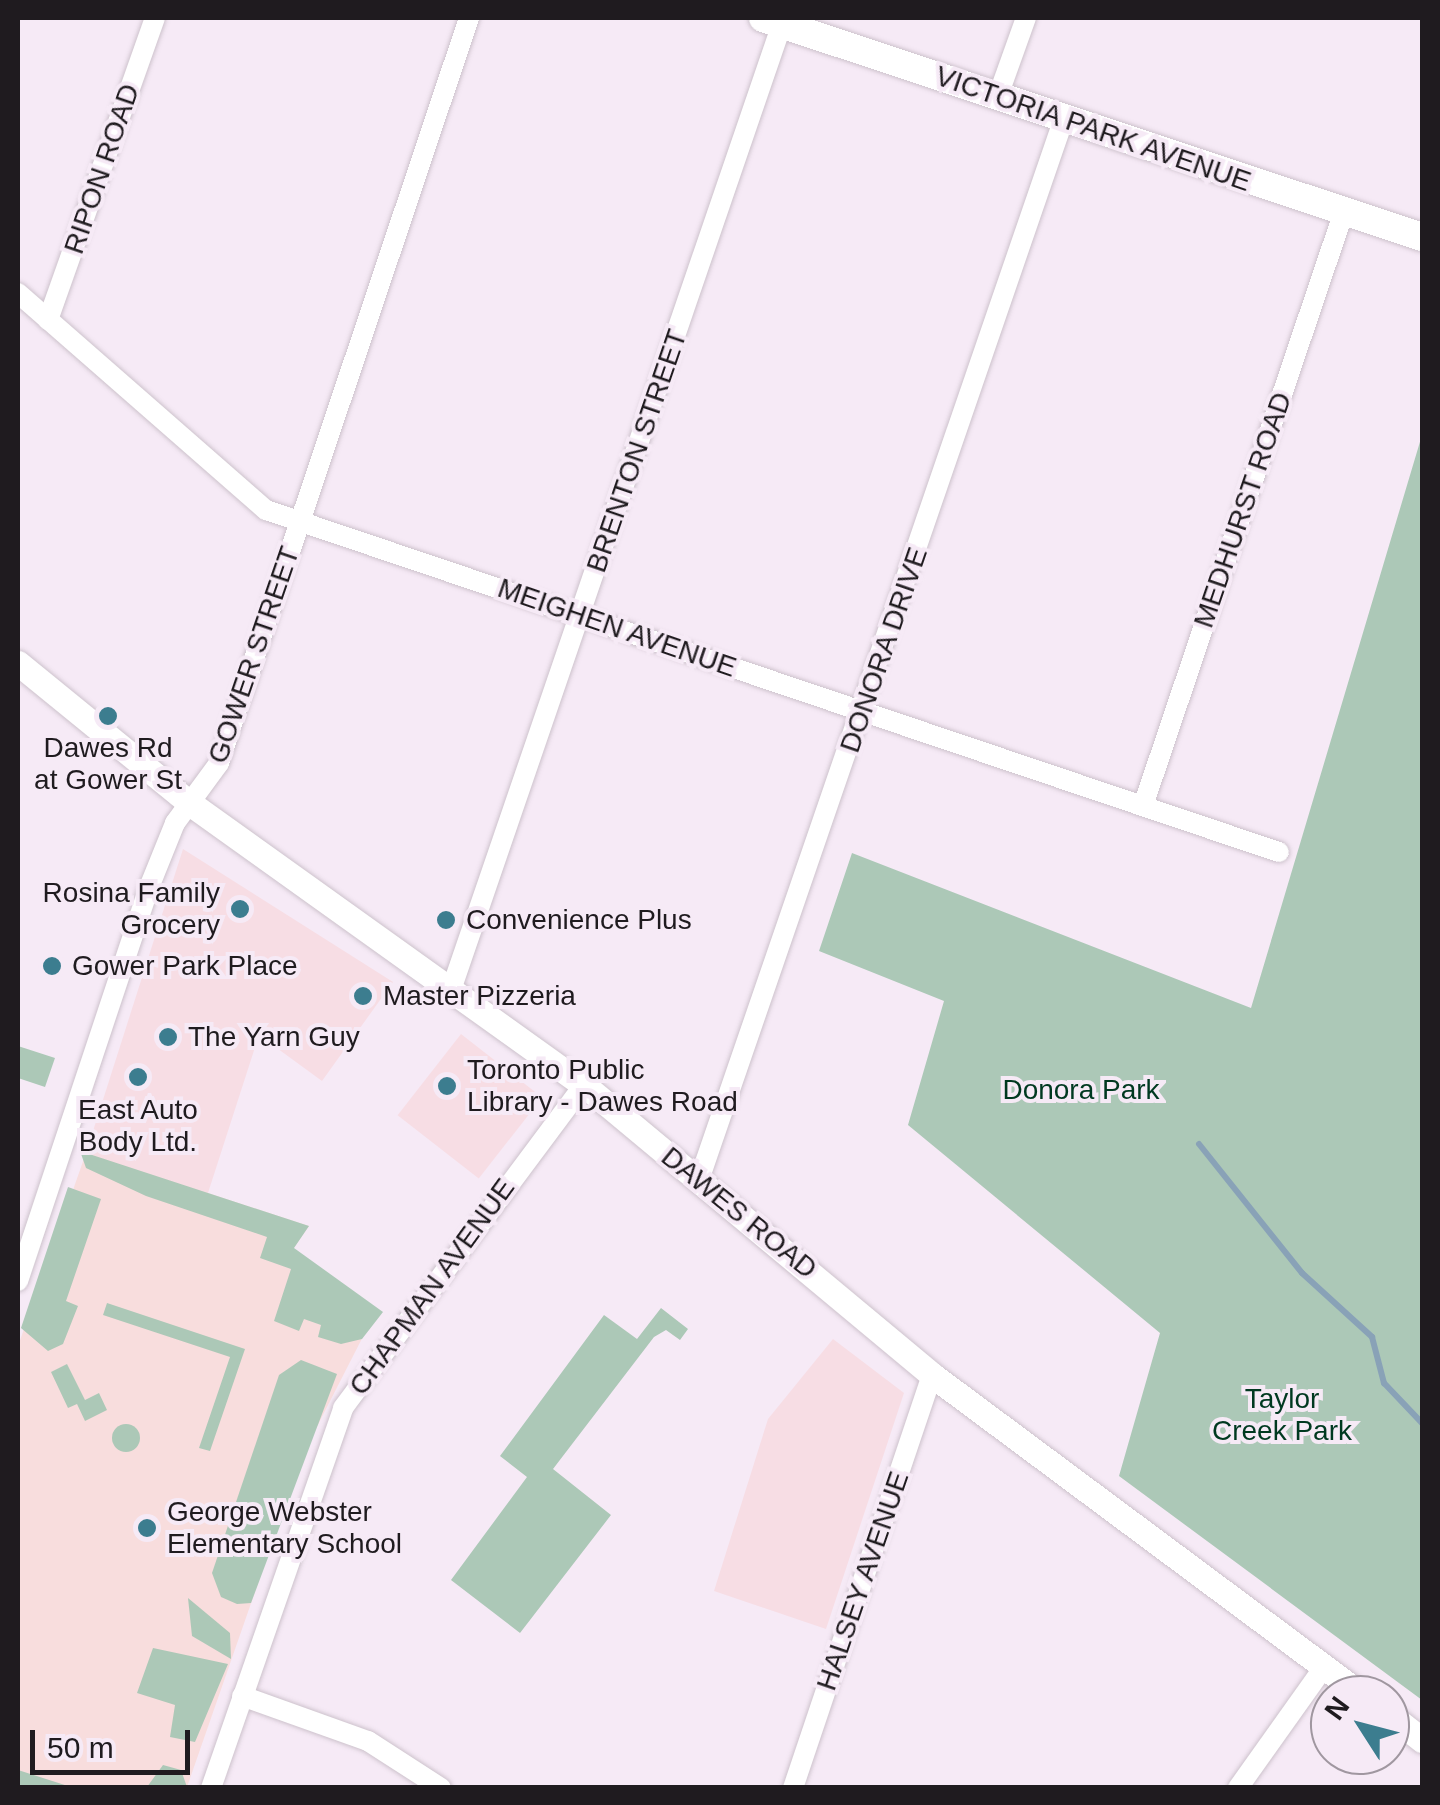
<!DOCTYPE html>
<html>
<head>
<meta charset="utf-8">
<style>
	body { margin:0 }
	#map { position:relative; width:1440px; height:1805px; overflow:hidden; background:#f6eaf6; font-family:Helvetica,sans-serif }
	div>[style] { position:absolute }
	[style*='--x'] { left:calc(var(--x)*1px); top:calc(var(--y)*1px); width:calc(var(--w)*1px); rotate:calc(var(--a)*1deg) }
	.commercial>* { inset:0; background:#f7dde4; transform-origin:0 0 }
	.education>* { inset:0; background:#f8dddd }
	.green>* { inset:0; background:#acc8b7 }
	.round { border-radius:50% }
	.stream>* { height:6px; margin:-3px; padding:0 3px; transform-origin:3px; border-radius:3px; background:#89a2b7 }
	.roads { filter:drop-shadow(0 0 2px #cdc2cc) drop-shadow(0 0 2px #cdc2cc) }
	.minor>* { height:20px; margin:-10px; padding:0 10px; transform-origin:10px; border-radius:10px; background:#fff }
	.tertiary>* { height:25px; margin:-12.5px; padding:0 12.5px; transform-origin:12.5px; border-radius:12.5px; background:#fff }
	.secondary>* { height:28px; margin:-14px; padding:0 14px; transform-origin:14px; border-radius:14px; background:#fff }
	.dots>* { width:28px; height:28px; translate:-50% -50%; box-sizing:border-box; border:5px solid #f6eaf6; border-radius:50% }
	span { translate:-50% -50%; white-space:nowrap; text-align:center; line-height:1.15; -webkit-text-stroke:8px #f6eaf6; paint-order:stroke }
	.street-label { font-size:28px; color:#1f1b1f }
	.poi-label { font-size:28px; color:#1f1b1f }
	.right { translate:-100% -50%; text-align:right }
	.left { translate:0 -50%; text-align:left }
	.park-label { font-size:28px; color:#003920 }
	.frame { position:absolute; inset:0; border:20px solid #1f1b1f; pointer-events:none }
	.north { position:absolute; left:1310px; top:1675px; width:100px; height:100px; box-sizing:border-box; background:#f6eaf6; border:2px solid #a097a0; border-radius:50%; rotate:306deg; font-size:28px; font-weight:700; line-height:40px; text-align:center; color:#1f1b1f }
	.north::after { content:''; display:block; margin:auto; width:35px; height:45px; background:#3c7d8f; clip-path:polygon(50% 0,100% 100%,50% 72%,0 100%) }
	.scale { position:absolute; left:30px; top:1730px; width:160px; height:45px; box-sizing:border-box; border:5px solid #1f1b1f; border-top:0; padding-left:12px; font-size:30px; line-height:35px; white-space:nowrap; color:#1f1b1f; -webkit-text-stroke:8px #f6eaf6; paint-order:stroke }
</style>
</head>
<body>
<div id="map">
	<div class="commercial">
		<div style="clip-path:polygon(183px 849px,393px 982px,322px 1081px,259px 1035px,207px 1196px,86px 1153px)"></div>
		<div style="left:461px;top:1034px;width:103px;height:103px;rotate:38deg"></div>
		<div style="clip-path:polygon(833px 1339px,904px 1393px,826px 1629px,714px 1591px,768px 1419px)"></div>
	</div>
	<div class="education">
		<div style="clip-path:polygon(86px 1153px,309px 1226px,290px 1253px,374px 1315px,303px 1454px,187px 1787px,18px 1788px,18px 1346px)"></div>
	</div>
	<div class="green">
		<div style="clip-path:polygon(1422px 435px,1422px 1700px,1119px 1476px,1160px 1333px,908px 1125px,944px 1001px,819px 951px,852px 853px,1251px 1008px)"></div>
		<div style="clip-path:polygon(18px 1046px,55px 1058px,45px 1087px,18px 1078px)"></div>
		<div style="clip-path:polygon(80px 1151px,309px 1226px,294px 1248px,383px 1312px,362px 1339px,341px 1344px,318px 1337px,321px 1325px,304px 1319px,299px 1331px,274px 1321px,291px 1269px,260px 1258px,267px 1237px,146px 1196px,86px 1168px)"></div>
		<div style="clip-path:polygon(68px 1187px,101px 1199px,66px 1301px,78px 1306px,63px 1344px,48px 1351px,21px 1328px)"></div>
		<div style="clip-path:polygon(107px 1303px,245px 1349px,210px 1451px,199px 1448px,230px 1357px,103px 1315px)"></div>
		<div style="clip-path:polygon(661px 1308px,688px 1329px,680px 1340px,666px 1330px,654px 1337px,553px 1469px,611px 1515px,520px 1633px,451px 1580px,527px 1477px,500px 1456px,604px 1315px,637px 1339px)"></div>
		<div style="clip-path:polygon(301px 1360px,337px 1374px,251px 1603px,237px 1604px,221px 1597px,212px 1573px,279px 1375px)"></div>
		<div style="clip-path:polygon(67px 1364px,85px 1400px,99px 1393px,107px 1410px,85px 1421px,77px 1404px,68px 1408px,51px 1372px)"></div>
		<div class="round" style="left:112px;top:1424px;width:28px;height:28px"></div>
		<div style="clip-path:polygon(188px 1598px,230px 1633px,231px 1659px,192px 1636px)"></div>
		<div style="clip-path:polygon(153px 1648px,228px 1664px,195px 1742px,170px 1737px,175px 1705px,137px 1693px)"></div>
		<div style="clip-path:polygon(163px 1765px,181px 1770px,187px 1787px,147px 1787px)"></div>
		<div style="clip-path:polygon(18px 1770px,71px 1787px,18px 1787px)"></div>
	</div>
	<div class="stream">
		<div style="--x:1199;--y:1144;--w:165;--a:51.4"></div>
		<div style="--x:1302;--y:1273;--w:95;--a:42.4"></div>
		<div style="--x:1372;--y:1337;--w:48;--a:75.4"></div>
		<div style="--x:1384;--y:1383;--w:55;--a:46.5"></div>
	</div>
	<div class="roads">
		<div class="minor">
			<div style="--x:998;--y:96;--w:83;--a:-70.3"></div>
			<div style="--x:18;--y:293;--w:330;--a:41.2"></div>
			<div style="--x:266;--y:510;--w:1069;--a:18.66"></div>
			<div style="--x:48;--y:320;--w:320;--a:-70.5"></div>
			<div style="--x:1143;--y:806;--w:625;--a:-71.33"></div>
			<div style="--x:451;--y:990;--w:1021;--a:-71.09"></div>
			<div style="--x:699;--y:1180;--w:1123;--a:-71.03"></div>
			<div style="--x:18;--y:1281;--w:417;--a:-71.6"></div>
			<div style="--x:150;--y:885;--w:67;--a:-68"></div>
			<div style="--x:175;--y:823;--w:74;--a:-53.7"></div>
			<div style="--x:219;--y:763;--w:786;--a:-71.45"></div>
			<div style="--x:242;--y:1696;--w:134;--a:19.7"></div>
			<div style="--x:368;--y:1741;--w:87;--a:32.8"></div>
			<div style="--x:211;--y:1788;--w:402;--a:-70.8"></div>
			<div style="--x:343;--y:1408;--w:403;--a:-53.3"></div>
			<div style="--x:793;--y:1788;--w:436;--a:-71.4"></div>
			<div style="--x:1238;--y:1788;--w:148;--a:-54.6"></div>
		</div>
		<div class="tertiary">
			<div style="--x:18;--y:663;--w:223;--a:39.2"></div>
			<div style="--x:191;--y:804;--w:483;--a:35.6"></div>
			<div style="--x:584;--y:1085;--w:453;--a:39.8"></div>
			<div style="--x:932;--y:1375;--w:536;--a:36.66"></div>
			<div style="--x:1390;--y:1715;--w:41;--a:38"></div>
		</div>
		<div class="secondary">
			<div style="--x:763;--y:18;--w:694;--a:18.38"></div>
		</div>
	</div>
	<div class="dots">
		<div style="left:108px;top:716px;background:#3c7d8f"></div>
		<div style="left:240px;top:909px;background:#3c7d8f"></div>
		<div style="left:446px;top:920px;background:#3c7d8f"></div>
		<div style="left:52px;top:966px;background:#3c7d8f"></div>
		<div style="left:363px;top:996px;background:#3c7d8f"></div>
		<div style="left:168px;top:1037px;background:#3c7d8f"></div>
		<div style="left:138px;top:1077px;background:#3c7d8f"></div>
		<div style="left:447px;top:1086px;background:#3c7d8f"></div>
		<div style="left:147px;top:1528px;background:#3c7d8f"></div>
	</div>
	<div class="street-label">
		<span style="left:1093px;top:129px;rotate:19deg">VICTORIA PARK AVENUE</span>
		<span style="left:102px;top:169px;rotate:-71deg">RIPON ROAD</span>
		<span style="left:637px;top:451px;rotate:-71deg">BRENTON STREET</span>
		<span style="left:1243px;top:510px;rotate:-71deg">MEDHURST ROAD</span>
		<span style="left:617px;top:628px;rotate:19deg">MEIGHEN AVENUE</span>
		<span style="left:884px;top:650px;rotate:-71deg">DONORA DRIVE</span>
		<span style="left:254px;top:655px;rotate:-71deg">GOWER STREET</span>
		<span style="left:739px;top:1213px;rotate:39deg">DAWES ROAD</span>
		<span style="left:432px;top:1287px;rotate:-54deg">CHAPMAN AVENUE</span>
		<span style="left:863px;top:1581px;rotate:-71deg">HALSEY AVENUE</span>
	</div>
	<div class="poi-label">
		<span style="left:108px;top:764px">Dawes Rd<br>at Gower St</span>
		<span class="right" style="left:220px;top:909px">Rosina Family<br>Grocery</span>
		<span class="left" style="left:466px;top:920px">Convenience Plus</span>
		<span class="left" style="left:72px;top:966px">Gower Park Place</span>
		<span class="left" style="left:383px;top:996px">Master Pizzeria</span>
		<span class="left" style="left:188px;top:1037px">The Yarn Guy</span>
		<span class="left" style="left:467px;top:1086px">Toronto Public<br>Library - Dawes Road</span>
		<span style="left:138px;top:1126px">East Auto<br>Body Ltd.</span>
		<span class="left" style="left:167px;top:1528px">George Webster<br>Elementary School</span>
	</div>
	<div class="park-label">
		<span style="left:1081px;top:1090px">Donora Park</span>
		<span style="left:1282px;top:1415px">Taylor<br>Creek Park</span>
	</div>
	<div class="frame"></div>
	<div class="north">N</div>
	<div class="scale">50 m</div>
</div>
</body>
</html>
